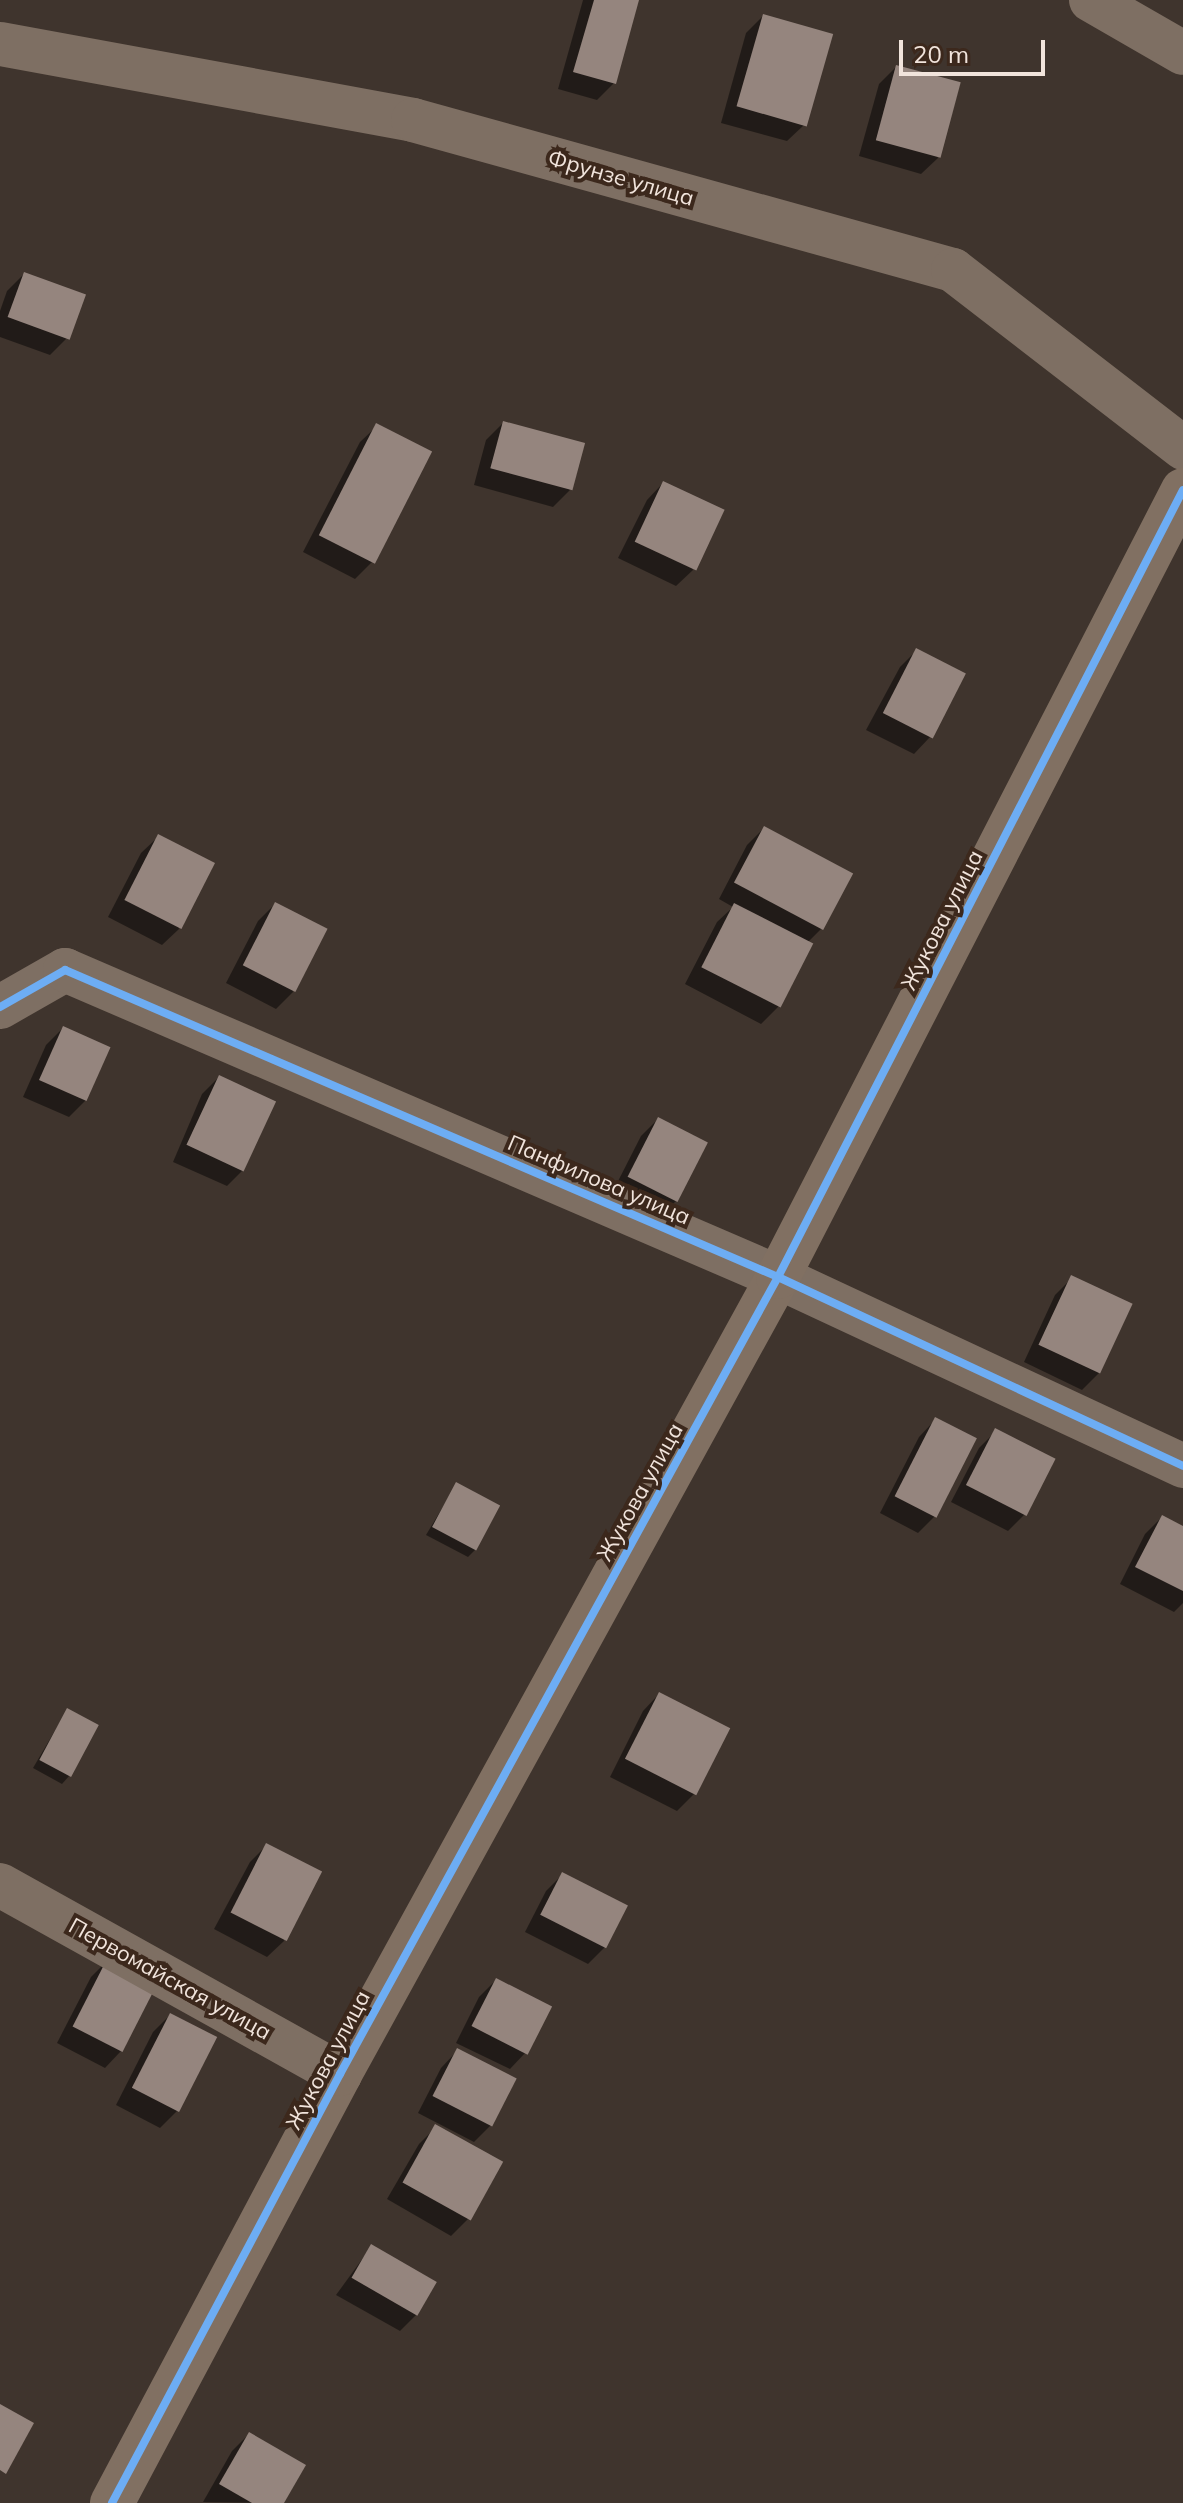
<!DOCTYPE html>
<html>
<head>
<meta charset="utf-8">
<style>
	body { margin:0 }
	#map { position:relative; width:1183px; height:2503px; overflow:hidden; background:#3f342d; font-family:Mulish,sans-serif }
	div>[style] { position:absolute }
	[style*='--x'] { left:calc(var(--x)*1px); top:calc(var(--y)*1px); width:calc(var(--w)*1px); rotate:calc(var(--a)*1deg) }
	.shadow>* { inset:0; background:#0007 }
	.building>* { inset:0; background:#95857e; transform-origin:0 0 }
	.street>* { height:44px; margin:-22px; padding:0 22px; transform-origin:22px; border-radius:22px; background:#7e6f63 }
	.secondary>* { height:44px; margin:-22px; padding:0 22px; transform-origin:22px; border-radius:22px; background:#817062 }
	.cycleway>* { height:8px; margin:-4px; padding:0 4px; transform-origin:4px; border-radius:4px; background:#6dadf4 }
	span { translate:-50% -50%; white-space:nowrap; text-align:center; line-height:1.15; -webkit-text-stroke:8px #3c281c; paint-order:stroke }
	.street-label { font-size:22px; color:#f1e4dc }
	.scale { position:absolute; left:899px; top:40px; width:146px; height:36px; box-sizing:border-box; border:4px solid #f1e4dc; border-top:0; padding-left:10px; font-size:24px; line-height:28px; white-space:nowrap; color:#f1e4dc; -webkit-text-stroke:6px #3c281c; paint-order:stroke }
</style>
</head>
<body>
<div id="map">
	<div class="shadow">
		<div style="clip-path:polygon(583px 0,637px 0,614px 83px,597px 100px,558px 89px)"></div>
		<div style="clip-path:polygon(763px 16px,804px 125px,787px 141px,721px 123px,746px 33px)"></div>
		<div style="clip-path:polygon(896px 67px,938px 158px,921px 174px,859px 156px,879px 84px)"></div>
		<div style="clip-path:polygon(24px 274px,67px 338px,50px 355px,0 337px,0 311px,7px 291px)"></div>
		<div style="clip-path:polygon(503px 423px,570px 490px,553px 507px,474px 485px,486px 440px)"></div>
		<div style="clip-path:polygon(377px 426px,372px 562px,355px 579px,303px 552px,360px 442px)"></div>
		<div style="clip-path:polygon(663px 483px,693px 570px,676px 586px,618px 558px,647px 500px)"></div>
		<div style="clip-path:polygon(917px 650px,930px 737px,914px 754px,866px 730px,900px 667px)"></div>
		<div style="clip-path:polygon(764px 828px,822px 928px,807px 943px,778px 1007px,761px 1024px,685px 984px,717px 922px,733px 907px,719px 899px,747px 845px)"></div>
		<div style="clip-path:polygon(158px 837px,179px 929px,162px 945px,108px 917px,141px 853px)"></div>
		<div style="clip-path:polygon(275px 904px,293px 992px,276px 1009px,226px 983px,258px 921px)"></div>
		<div style="clip-path:polygon(63px 1028px,86px 1100px,69px 1117px,23px 1097px,46px 1045px)"></div>
		<div style="clip-path:polygon(219px 1077px,244px 1169px,227px 1186px,173px 1162px,202px 1094px)"></div>
		<div style="clip-path:polygon(658px 1119px,676px 1201px,659px 1217px,612px 1193px,641px 1136px)"></div>
		<div style="clip-path:polygon(1072px 1278px,1099px 1373px,1082px 1390px,1024px 1362px,1055px 1295px)"></div>
		<div style="clip-path:polygon(935px 1420px,935px 1516px,918px 1533px,880px 1513px,919px 1437px)"></div>
		<div style="clip-path:polygon(996px 1431px,1025px 1514px,1008px 1531px,951px 1502px,979px 1448px)"></div>
		<div style="clip-path:polygon(456px 1485px,476px 1549px,468px 1557px,426px 1535px)"></div>
		<div style="clip-path:polygon(1162px 1517px,1183px 1528px,1183px 1603px,1174px 1612px,1120px 1584px,1145px 1534px)"></div>
		<div style="clip-path:polygon(659px 1694px,694px 1794px,677px 1811px,610px 1777px,643px 1711px)"></div>
		<div style="clip-path:polygon(67px 1710px,70px 1775px,62px 1784px,33px 1768px)"></div>
		<div style="clip-path:polygon(267px 1845px,284px 1941px,267px 1957px,214px 1929px,250px 1862px)"></div>
		<div style="clip-path:polygon(563px 1874px,605px 1947px,588px 1964px,525px 1932px,546px 1891px)"></div>
		<div style="clip-path:polygon(108px 1960px,121px 2051px,105px 2068px,57px 2043px,91px 1977px)"></div>
		<div style="clip-path:polygon(496px 1980px,526px 2052px,510px 2069px,456px 2043px,479px 1997px)"></div>
		<div style="clip-path:polygon(170px 2015px,177px 2111px,160px 2128px,116px 2105px,153px 2032px)"></div>
		<div style="clip-path:polygon(457px 2051px,491px 2125px,474px 2142px,418px 2113px,441px 2068px)"></div>
		<div style="clip-path:polygon(436px 2127px,468px 2219px,451px 2236px,387px 2199px,419px 2144px)"></div>
		<div style="clip-path:polygon(371px 2247px,417px 2314px,400px 2331px,336px 2295px)"></div>
		<div style="clip-path:polygon(249px 2434px,282px 2503px,203px 2502px,232px 2451px)"></div>
	</div>
	<div class="building">
		<div style="clip-path:polygon(594px 0,639px 0,616px 84px,573px 72px)"></div>
		<div style="left:763px;top:14px;width:73px;height:96px;rotate:16deg"></div>
		<div style="left:896px;top:65px;width:67px;height:78px;rotate:15deg"></div>
		<div style="left:24px;top:272px;width:66px;height:48px;rotate:20deg"></div>
		<div style="left:503px;top:421px;width:85px;height:49px;rotate:15deg"></div>
		<div style="left:376px;top:423px;width:63px;height:126px;rotate:27deg"></div>
		<div style="left:663px;top:481px;width:68px;height:67px;rotate:25deg"></div>
		<div style="left:916px;top:648px;width:56px;height:73px;rotate:27deg"></div>
		<div style="left:764px;top:826px;width:101px;height:64px;rotate:28deg"></div>
		<div style="left:158px;top:834px;width:64px;height:74px;rotate:27deg"></div>
		<div style="left:275px;top:902px;width:59px;height:71px;rotate:27deg"></div>
		<div style="left:734px;top:903px;width:89px;height:72px;rotate:27deg"></div>
		<div style="left:63px;top:1026px;width:52px;height:59px;rotate:24deg"></div>
		<div style="left:219px;top:1075px;width:63px;height:77px;rotate:25deg"></div>
		<div style="left:658px;top:1117px;width:56px;height:67px;rotate:27deg"></div>
		<div style="left:1071px;top:1275px;width:68px;height:77px;rotate:25deg"></div>
		<div style="left:935px;top:1417px;width:47px;height:89px;rotate:27deg"></div>
		<div style="left:995px;top:1428px;width:68px;height:64px;rotate:27deg"></div>
		<div style="left:456px;top:1482px;width:50px;height:51px;rotate:28deg"></div>
		<div style="clip-path:polygon(1162px 1515px,1183px 1526px,1183px 1591px,1135px 1567px)"></div>
		<div style="left:659px;top:1692px;width:80px;height:75px;rotate:27deg"></div>
		<div style="left:67px;top:1708px;width:36px;height:59px;rotate:28deg"></div>
		<div style="left:266px;top:1843px;width:63px;height:78px;rotate:27deg"></div>
		<div style="left:562px;top:1872px;width:74px;height:48px;rotate:27deg"></div>
		<div style="left:108px;top:1957px;width:56px;height:78px;rotate:27deg"></div>
		<div style="left:496px;top:1978px;width:63px;height:54px;rotate:27deg"></div>
		<div style="left:170px;top:2013px;width:53px;height:84px;rotate:27deg"></div>
		<div style="left:457px;top:2048px;width:67px;height:54px;rotate:27deg"></div>
		<div style="left:435px;top:2124px;width:78px;height:67px;rotate:29deg"></div>
		<div style="left:371px;top:2244px;width:76px;height:39px;rotate:30deg"></div>
		<div style="clip-path:polygon(0 2404px,34px 2423px,6px 2474px,0 2470px)"></div>
		<div style="clip-path:polygon(249px 2432px,306px 2465px,284px 2503px,252px 2503px,219px 2484px)"></div>
	</div>
	<div class="street">
		<div style="--x:1091;--y:0;--w:106;--a:29.9"></div>
		<div style="--x:0;--y:44;--w:420;--a:10.4"></div>
		<div style="--x:413;--y:120;--w:560;--a:15.52"></div>
		<div style="--x:953;--y:270;--w:291;--a:37.7"></div>
		<div style="--x:0;--y:1007;--w:75;--a:-29.6"></div>
		<div style="--x:65;--y:970;--w:776;--a:23.3"></div>
		<div style="--x:778;--y:1277;--w:447;--a:25"></div>
		<div style="--x:0;--y:1885;--w:389;--a:29.1"></div>
	</div>
	<div class="secondary">
		<div style="--x:112;--y:2503;--w:486;--a:-62"></div>
		<div style="--x:340;--y:2074;--w:909;--a:-61.21"></div>
		<div style="--x:778;--y:1277;--w:885;--a:-62.77"></div>
	</div>
	<div class="cycleway">
		<div style="--x:0;--y:1007;--w:75;--a:-29.6"></div>
		<div style="--x:65;--y:970;--w:776;--a:23.3"></div>
		<div style="--x:778;--y:1277;--w:447;--a:25"></div>
		<div style="--x:112;--y:2503;--w:486;--a:-62"></div>
		<div style="--x:340;--y:2074;--w:909;--a:-61.21"></div>
		<div style="--x:778;--y:1277;--w:885;--a:-62.77"></div>
	</div>
	<div class="street-label">
		<span style="left:621px;top:178px;rotate:16deg">Фрунзе улица</span>
		<span style="left:942px;top:920px;rotate:-63deg">Жукова улица</span>
		<span style="left:599px;top:1180px;rotate:23deg">Панфилова улица</span>
		<span style="left:640px;top:1492px;rotate:-61deg">Жукова улица</span>
		<span style="left:170px;top:1979px;rotate:29deg">Первомайская улица</span>
		<span style="left:328px;top:2060px;rotate:-62deg">Жукова улица</span>
	</div>
	<div class="scale">20 m</div>
</div>
</body>
</html>
